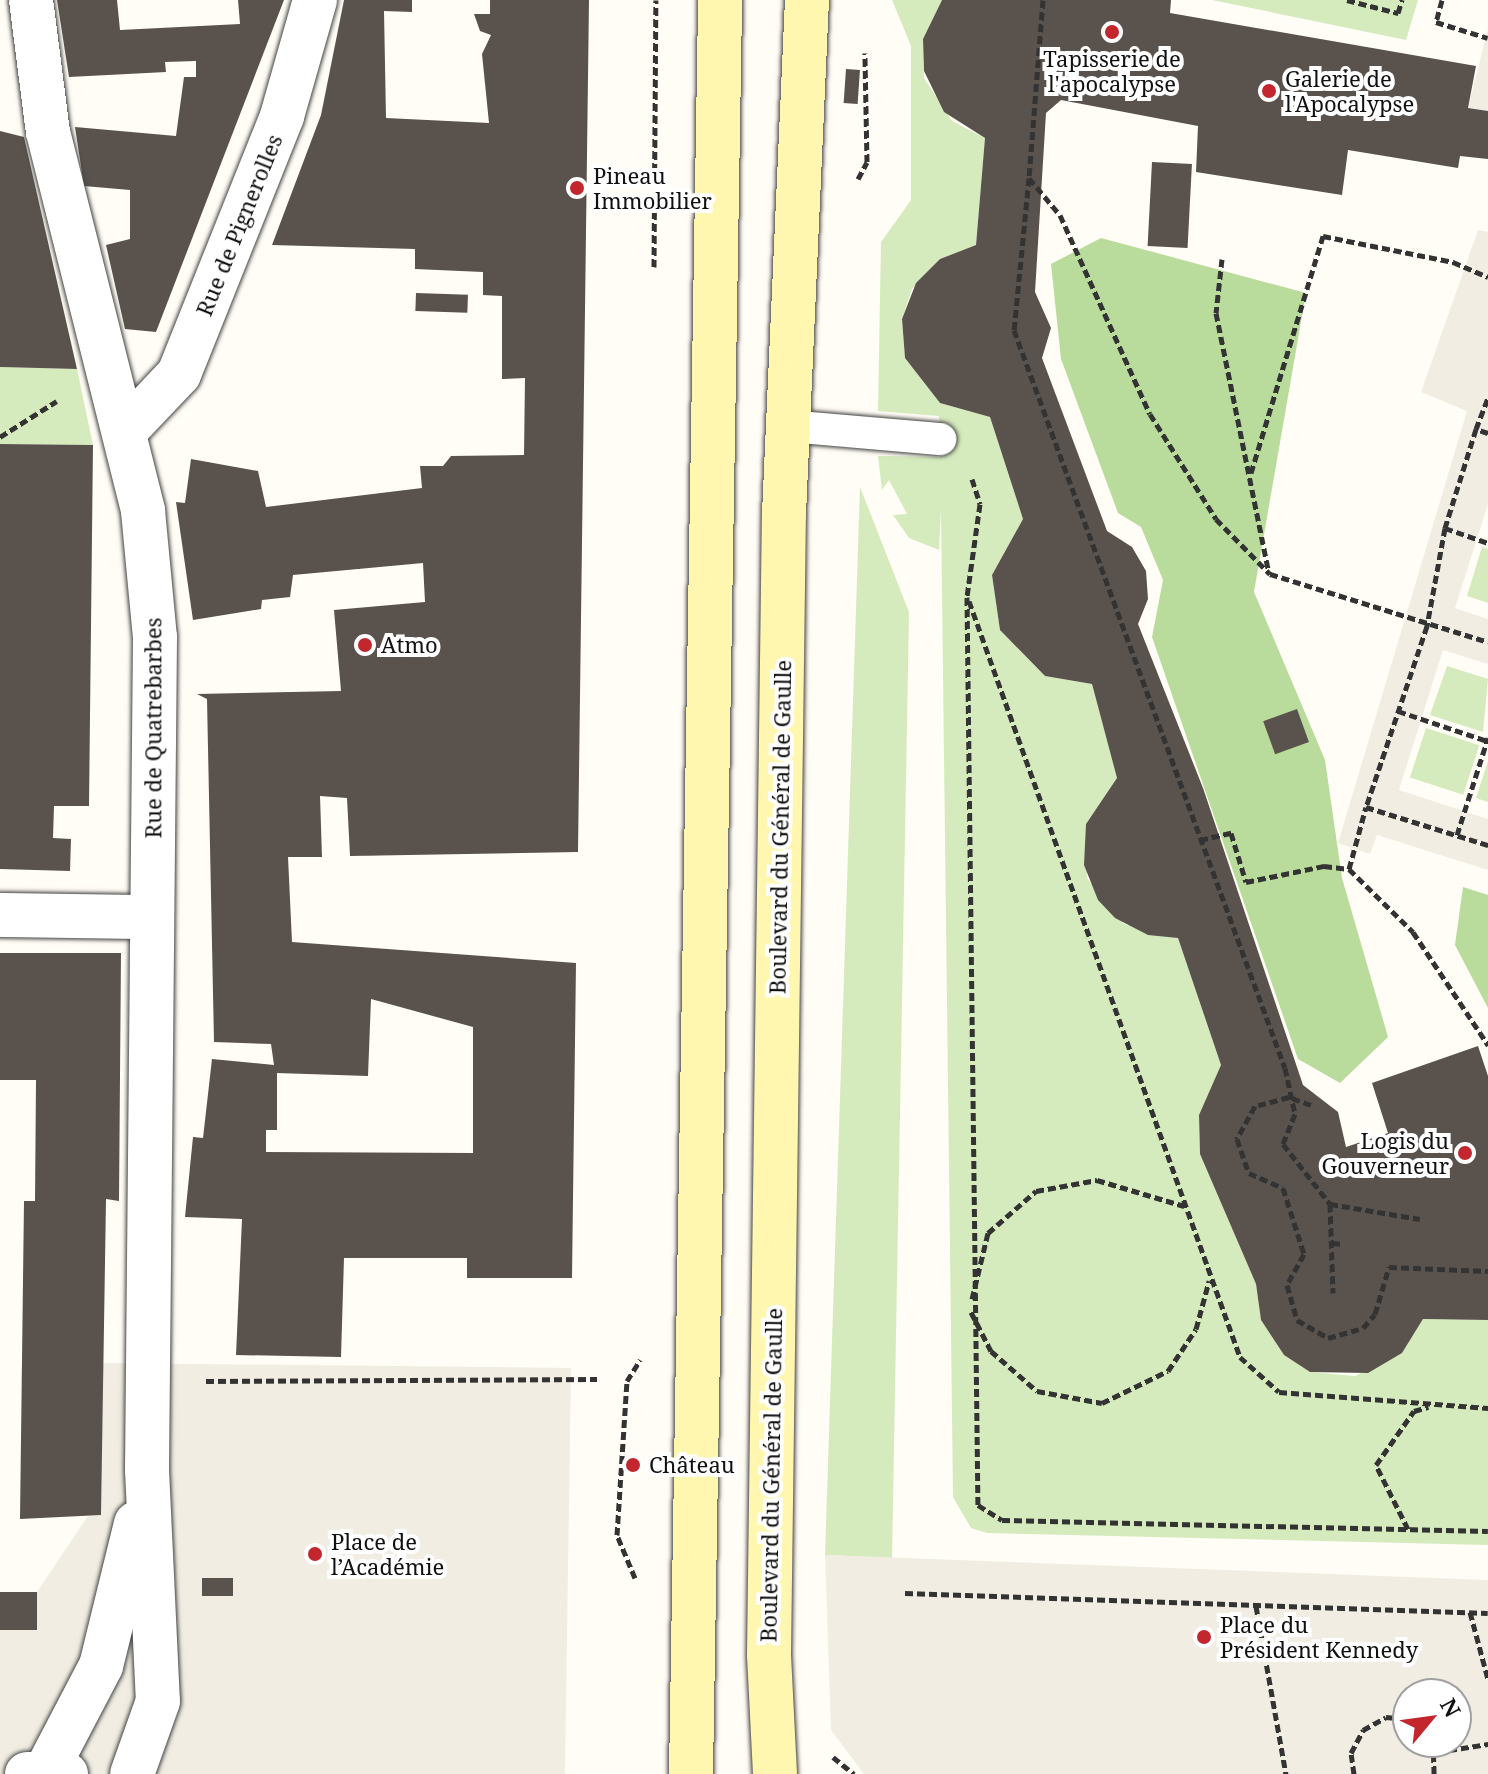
<!DOCTYPE html>
<html>
<head>
<meta charset="utf-8">
<style>
	body { margin:0 }
	#map { position:relative; width:1488px; height:1774px; overflow:hidden; background:#fffdf5; font-family:"Noto Serif",serif }
	div>[style] { position:absolute }
	[style*='--x'] { left:calc(var(--x)*1px); top:calc(var(--y)*1px); width:calc(var(--w)*1px); rotate:calc(var(--a)*1deg) }
	.green>* { inset:0; background:#d5ebbd; transform-origin:0 0 }
	.forest>* { inset:0; background:#b9dc9c }
	.plaza>* { inset:0; background:#f1ede2 }
	.building>* { inset:0; background:#5a524d; transform-origin:0 0 }
	.path>* { height:5px; margin-top:-2.5px; transform-origin:0; background:repeating-linear-gradient(90deg,#333 0 8px,transparent 0 12px) }
	.roads { filter:drop-shadow(0 0 2px #444) drop-shadow(0 0 2px #444) }
	.service>* { height:32px; margin:-16px; padding:0 16px; transform-origin:16px; border-radius:16px; background:#fff }
	.minor>* { height:44px; margin:-22px; padding:0 22px; transform-origin:22px; border-radius:22px; background:#fff }
	.tertiary>* { height:44px; margin:-22px; padding:0 22px; transform-origin:22px; border-radius:22px; background:#fff }
	.secondary>* { height:44px; margin:-22px; padding:0 22px; transform-origin:22px; border-radius:22px; background:#fff6b0 }
	.dots>* { width:22px; height:22px; translate:-50% -50%; box-sizing:border-box; border:4px solid #fff; border-radius:50% }
	span { translate:-50% -50%; white-space:nowrap; text-align:center; line-height:1.15; -webkit-text-stroke:8px #fff; paint-order:stroke }
	.poi-label { font-size:22px; color:#111 }
	.left { translate:0 -50%; text-align:left }
	.right { translate:-100% -50%; text-align:right }
	.street-label { font-size:22px; color:#111 }
	.north { position:absolute; left:1392px; top:1678px; width:80px; height:80px; box-sizing:border-box; background:#fff; border:2px solid #a0a0a0; border-radius:50%; rotate:61deg; font-size:22px; font-weight:700; line-height:32px; text-align:center; color:#111 }
	.north::after { content:''; display:block; margin:auto; width:28px; height:36px; background:#c4262e; clip-path:polygon(50% 0,100% 100%,50% 72%,0 100%) }
</style>
</head>
<body>
<div id="map">
	<div class="green">
		<div style="clip-path:polygon(892px 0,942px 0,923px 39px,924px 78px,952px 121px,985px 138px,976px 245px,940px 259px,912px 289px,902px 319px,905px 358px,940px 403px,990px 417px,1023px 519px,992px 575px,1000px 630px,1045px 676px,1092px 684px,1117px 778px,1086px 824px,1087px 878px,1124px 924px,1178px 938px,1221px 1065px,1199px 1115px,1200px 1154px,1256px 1284px,1261px 1320px,1284px 1355px,1310px 1372px,1355px 1376px,1402px 1353px,1423px 1319px,1488px 1320px,1488px 1545px,987px 1533px,971px 1528px,953px 1497px,941px 510px,939px 550px,909px 538px,893px 515px,907px 514px,889px 480px,882px 490px,878px 456px,940px 457px,939px 416px,878px 411px,881px 242px,911px 200px,911px 46px)"></div>
		<div style="clip-path:polygon(1212px 0,1418px 0,1406px 40px)"></div>
		<div style="clip-path:polygon(0 367px,77px 369px,93px 445px,0 444px)"></div>
		<div style="clip-path:polygon(860px 487px,909px 612px,892px 1558px,825px 1555px)"></div>
		<div style="clip-path:polygon(1482px 547px,1488px 549px,1488px 603px,1467px 596px)"></div>
		<div style="clip-path:polygon(1447px 666px,1488px 679px,1483px 732px,1430px 715px)"></div>
		<div style="left:1426px;top:728px;width:56px;height:52px;rotate:18deg"></div>
		<div style="clip-path:polygon(1488px 761px,1488px 802px,1476px 798px)"></div>
	</div>
	<div class="forest">
		<div style="clip-path:polygon(1101px 238px,1306px 293px,1254px 592px,1325px 760px,1342px 878px,1388px 1037px,1340px 1083px,1298px 1059px,1152px 637px,1163px 580px,1141px 527px,1118px 513px,1061px 359px,1051px 264px)"></div>
		<div style="clip-path:polygon(1463px 887px,1488px 895px,1488px 1008px,1455px 945px)"></div>
	</div>
	<div class="plaza">
		<div style="clip-path:polygon(1488px 29px,1488px 111px,1468px 108px)"></div>
		<div style="clip-path:polygon(1478px 230px,1488px 232px,1488px 504px,1455px 608px,1488px 619px,1488px 664px,1443px 650px,1399px 790px,1488px 819px,1488px 870px,1377px 835px,1370px 854px,1338px 843px,1467px 411px,1421px 392px)"></div>
		<div style="clip-path:polygon(103px 1363px,571px 1368px,565px 1774px,0 1774px,0 1630px,36px 1630px,37px 1592px,88px 1516px,101px 1515px)"></div>
		<div style="clip-path:polygon(evenodd,825px 1555px,1488px 1580px,1488px 1774px,864px 1774px,831px 1730px,825px 1555px,1408px 1694px,1456px 1694px,1456px 1742px,1408px 1742px,1408px 1694px)"></div>
	</div>
	<div class="building">
		<div style="clip-path:polygon(57px 0,117px 0,120px 30px,240px 24px,238px 0,284px 0,156px 332px,125px 329px,106px 245px,130px 239px,130px 190px,84px 186px,75px 127px,176px 136px,184px 77px,196px 77px,196px 61px,165px 62px,166px 72px,69px 77px)"></div>
		<div style="clip-path:polygon(evenodd,344px 0,412px 0,412px 12px,384px 11px,386px 118px,489px 123px,482px 54px,491px 35px,480px 31px,474px 14px,490px 14px,490px 0,589px 0,578px 852px,350px 856px,347px 798px,320px 796px,322px 857px,288px 857px,292px 942px,576px 963px,572px 1278px,467px 1278px,467px 1258px,344px 1258px,341px 1357px,236px 1355px,242px 1219px,185px 1217px,193px 1137px,203px 1138px,212px 1059px,274px 1065px,271px 1044px,214px 1042px,207px 699px,197px 694px,341px 691px,334px 610px,425px 602px,423px 563px,293px 575px,290px 597px,262px 600px,261px 609px,193px 620px,176px 502px,185px 503px,191px 459px,258px 471px,266px 507px,422px 488px,420px 466px,443px 466px,451px 456px,524px 455px,525px 378px,502px 379px,502px 296px,483px 295px,483px 272px,415px 269px,415px 249px,272px 245px,321px 115px,344px 0,371px 999px,473px 1027px,473px 1153px,266px 1152px,266px 1130px,277px 1130px,277px 1073px,368px 1076px,371px 999px)"></div>
		<div style="clip-path:polygon(942px 0,1171px 0,1170px 13px,1476px 66px,1468px 108px,1488px 111px,1488px 159px,1460px 156px,1458px 168px,1348px 150px,1342px 195px,1196px 172px,1198px 126px,1061px 100px,1046px 113px,1035px 292px,1051px 328px,1042px 358px,1107px 531px,1132px 547px,1146px 571px,1148px 599px,1138px 624px,1203px 788px,1303px 1085px,1338px 1112px,1346px 1147px,1388px 1133px,1372px 1083px,1478px 1046px,1488px 1076px,1488px 1320px,1423px 1319px,1402px 1353px,1368px 1373px,1310px 1372px,1284px 1355px,1261px 1320px,1256px 1284px,1200px 1154px,1199px 1115px,1221px 1065px,1178px 938px,1148px 935px,1115px 918px,1098px 900px,1084px 865px,1086px 824px,1117px 778px,1092px 684px,1045px 676px,1000px 630px,992px 575px,1023px 519px,990px 417px,940px 403px,905px 358px,902px 319px,916px 283px,940px 259px,976px 245px,985px 138px,944px 112px,924px 71px,923px 39px)"></div>
		<div style="left:846px;top:69px;width:14px;height:34px;rotate:4deg"></div>
		<div style="clip-path:polygon(0 131px,24px 137px,77px 369px,0 367px)"></div>
		<div style="left:1152px;top:162px;width:40px;height:84px;rotate:3deg"></div>
		<div style="left:416px;top:293px;width:52px;height:18px;rotate:2deg"></div>
		<div style="clip-path:polygon(0 444px,93px 445px,89px 806px,54px 806px,53px 838px,71px 839px,70px 871px,0 869px)"></div>
		<div style="left:1297px;top:709px;width:35px;height:36px;rotate:70deg"></div>
		<div style="clip-path:polygon(0 953px,121px 953px,119px 1201px,106px 1199px,101px 1515px,20px 1519px,24px 1201px,35px 1201px,36px 1080px,0 1080px)"></div>
		<div style="left:202px;top:1578px;width:31px;height:18px"></div>
		<div style="left:0;top:1592px;width:37px;height:38px"></div>
	</div>
	<div class="path">
		<div style="--x:1043;--y:0;--w:179;--a:94.5"></div>
		<div style="--x:1029;--y:178;--w:48;--a:50"></div>
		<div style="--x:1060;--y:215;--w:218;--a:65.7"></div>
		<div style="--x:1150;--y:414;--w:124;--a:57.8"></div>
		<div style="--x:1216;--y:519;--w:77;--a:45.5"></div>
		<div style="--x:1270;--y:574;--w:228;--a:17.3"></div>
		<div style="--x:1347;--y:0;--w:53;--a:14.3"></div>
		<div style="--x:1398;--y:13;--w:14;--a:-73"></div>
		<div style="--x:1442;--y:0;--w:23;--a:105"></div>
		<div style="--x:1436;--y:22;--w:54;--a:17.1"></div>
		<div style="--x:1029;--y:178;--w:153;--a:95.6"></div>
		<div style="--x:1014;--y:330;--w:786;--a:69.84"></div>
		<div style="--x:1285;--y:1068;--w:47;--a:77.7"></div>
		<div style="--x:1295;--y:1114;--w:32;--a:112"></div>
		<div style="--x:1283;--y:1144;--w:76;--a:51.9"></div>
		<div style="--x:1330;--y:1204;--w:91;--a:9.5"></div>
		<div style="--x:858;--y:179;--w:19;--a:-62"></div>
		<div style="--x:867;--y:162;--w:109;--a:-91.1"></div>
		<div style="--x:1222;--y:259;--w:54;--a:96.3"></div>
		<div style="--x:1216;--y:313;--w:265;--a:78.5"></div>
		<div style="--x:654;--y:267;--w:267;--a:-89.6"></div>
		<div style="--x:1476;--y:429;--w:33;--a:-69"></div>
		<div style="--x:1488;--y:433;--w:13;--a:-162"></div>
		<div style="--x:1476;--y:429;--w:104;--a:107.4"></div>
		<div style="--x:1445;--y:528;--w:100;--a:100.4"></div>
		<div style="--x:1427;--y:626;--w:191;--a:108.6"></div>
		<div style="--x:1366;--y:807;--w:128;--a:17.3"></div>
		<div style="--x:0;--y:437;--w:67;--a:-32.3"></div>
		<div style="--x:1251;--y:473;--w:248;--a:-73.1"></div>
		<div style="--x:1323;--y:236;--w:133;--a:11.3"></div>
		<div style="--x:1453;--y:262;--w:38;--a:23"></div>
		<div style="--x:972;--y:479;--w:26;--a:72"></div>
		<div style="--x:980;--y:504;--w:94;--a:98"></div>
		<div style="--x:967;--y:597;--w:908;--a:89.31"></div>
		<div style="--x:978;--y:1505;--w:28;--a:32"></div>
		<div style="--x:1002;--y:1520;--w:486;--a:1.3"></div>
		<div style="--x:1445;--y:528;--w:46;--a:19.2"></div>
		<div style="--x:969;--y:601;--w:803;--a:70.28"></div>
		<div style="--x:1240;--y:1357;--w:52;--a:41.9"></div>
		<div style="--x:1279;--y:1392;--w:210;--a:4.4"></div>
		<div style="--x:1398;--y:711;--w:94;--a:18.6"></div>
		<div style="--x:1457;--y:835;--w:102;--a:-72.3"></div>
		<div style="--x:1200;--y:840;--w:32;--a:-13"></div>
		<div style="--x:1231;--y:833;--w:51;--a:73"></div>
		<div style="--x:1246;--y:882;--w:80;--a:-11.6"></div>
		<div style="--x:1324;--y:866;--w:25;--a:7"></div>
		<div style="--x:1349;--y:869;--w:64;--a:-74.7"></div>
		<div style="--x:1349;--y:869;--w:90;--a:44.5"></div>
		<div style="--x:1413;--y:932;--w:136;--a:56.4"></div>
		<div style="--x:1311;--y:1105;--w:23;--a:-160"></div>
		<div style="--x:1289;--y:1097;--w:35;--a:165"></div>
		<div style="--x:1255;--y:1106;--w:38;--a:119"></div>
		<div style="--x:1237;--y:1139;--w:36;--a:71"></div>
		<div style="--x:1249;--y:1173;--w:37;--a:24"></div>
		<div style="--x:1283;--y:1188;--w:69;--a:72.3"></div>
		<div style="--x:1304;--y:1254;--w:35;--a:119"></div>
		<div style="--x:1287;--y:1285;--w:36;--a:74"></div>
		<div style="--x:1297;--y:1320;--w:36;--a:30"></div>
		<div style="--x:1328;--y:1338;--w:36;--a:-16"></div>
		<div style="--x:1363;--y:1328;--w:18;--a:-49"></div>
		<div style="--x:1375;--y:1314;--w:49;--a:-73.4"></div>
		<div style="--x:1389;--y:1267;--w:99;--a:2.3"></div>
		<div style="--x:1330;--y:1204;--w:89;--a:88.1"></div>
		<div style="--x:1332;--y:1243;--w:12;--a:5"></div>
		<div style="--x:972;--y:1299;--w:68;--a:-76.4"></div>
		<div style="--x:988;--y:1233;--w:64;--a:-41.2"></div>
		<div style="--x:1036;--y:1191;--w:62;--a:-10.2"></div>
		<div style="--x:1097;--y:1180;--w:91;--a:16.6"></div>
		<div style="--x:971;--y:1312;--w:44;--a:62.9"></div>
		<div style="--x:991;--y:1351;--w:61;--a:41"></div>
		<div style="--x:1037;--y:1391;--w:66;--a:10.5"></div>
		<div style="--x:1102;--y:1403;--w:73;--a:-25.9"></div>
		<div style="--x:1168;--y:1371;--w:50;--a:-56.3"></div>
		<div style="--x:1196;--y:1329;--w:50;--a:-74.8"></div>
		<div style="--x:206;--y:1381;--w:391;--a:-0.3"></div>
		<div style="--x:1408;--y:1529;--w:72;--a:-116.6"></div>
		<div style="--x:1376;--y:1465;--w:66;--a:-54.9"></div>
		<div style="--x:1414;--y:1411;--w:15;--a:-16"></div>
		<div style="--x:635;--y:1578;--w:47;--a:-112.7"></div>
		<div style="--x:617;--y:1535;--w:154;--a:-86.3"></div>
		<div style="--x:627;--y:1381;--w:25;--a:-58"></div>
		<div style="--x:905;--y:1593;--w:583;--a:1.96"></div>
		<div style="--x:1256;--y:1606;--w:171;--a:79.9"></div>
		<div style="--x:1470;--y:1612;--w:69;--a:75"></div>
		<div style="--x:1433;--y:1742;--w:32;--a:88"></div>
		<div style="--x:1437;--y:1752;--w:52;--a:-8.9"></div>
		<div style="--x:833;--y:1757;--w:27;--a:39"></div>
		<div style="--x:1354;--y:1774;--w:21;--a:-98"></div>
		<div style="--x:1351;--y:1753;--w:26;--a:-62"></div>
		<div style="--x:1363;--y:1730;--w:26;--a:-29"></div>
		<div style="--x:1386;--y:1717;--w:22;--a:5"></div>
	</div>
	<div class="roads">
		<div class="service">
			<div style="--x:788;--y:426;--w:153;--a:4.9"></div>
		</div>
		<div class="minor">
			<div style="--x:31;--y:0;--w:133;--a:82.7"></div>
			<div style="--x:48;--y:132;--w:391;--a:75.9"></div>
			<div style="--x:143;--y:511;--w:127;--a:84.6"></div>
			<div style="--x:155;--y:637;--w:833;--a:90.55"></div>
			<div style="--x:147;--y:1470;--w:231;--a:87.3"></div>
			<div style="--x:158;--y:1701;--w:77;--a:109.6"></div>
			<div style="--x:126;--y:430;--w:77;--a:-46.6"></div>
			<div style="--x:179;--y:374;--w:278;--a:-68.2"></div>
			<div style="--x:282;--y:116;--w:121;--a:-74.1"></div>
			<div style="--x:0;--y:915;--w:152;--a:0.8"></div>
			<div style="--x:45;--y:1773;--w:121;--a:-62.4"></div>
			<div style="--x:101;--y:1666;--w:147;--a:-76.2"></div>
		</div>
		<div class="tertiary">
			<div style="--x:27;--y:1774;--w:39;--a:0"></div>
		</div>
		<div class="secondary">
			<div style="--x:691;--y:1774;--w:1774;--a:-89.06"></div>
			<div style="--x:775;--y:1774;--w:120;--a:-92.9"></div>
			<div style="--x:769;--y:1654;--w:1140;--a:-89.25"></div>
			<div style="--x:784;--y:514;--w:515;--a:-87.44"></div>
		</div>
	</div>
	<div class="dots">
		<div style="left:1112px;top:32px;background:#c4262e"></div>
		<div style="left:1269px;top:91px;background:#c4262e"></div>
		<div style="left:577px;top:188px;background:#c4262e"></div>
		<div style="left:365px;top:645px;background:#c4262e"></div>
		<div style="left:1465px;top:1153px;background:#c4262e"></div>
		<div style="left:633px;top:1465px;background:#c4262e"></div>
		<div style="left:315px;top:1554px;background:#c4262e"></div>
		<div style="left:1204px;top:1637px;background:#c4262e"></div>
	</div>
	<div class="poi-label">
		<span style="left:1112px;top:71px">Tapisserie de<br>l'apocalypse</span>
		<span class="left" style="left:1285px;top:91px">Galerie de<br>l'Apocalypse</span>
		<span class="left" style="left:593px;top:188px">Pineau<br>Immobilier</span>
		<span class="left" style="left:381px;top:645px">Atmo</span>
		<span class="right" style="left:1449px;top:1153px">Logis du<br>Gouverneur</span>
		<span class="left" style="left:649px;top:1465px">Château</span>
		<span class="left" style="left:331px;top:1554px">Place de<br>l’Académie</span>
		<span class="left" style="left:1220px;top:1637px">Place du<br>Président Kennedy</span>
	</div>
	<div class="street-label">
		<span style="left:239px;top:225px;rotate:-68deg">Rue de Pignerolles</span>
		<span style="left:153px;top:728px;rotate:-90deg">Rue de Quatrebarbes</span>
		<span style="left:780px;top:827px;rotate:-89deg">Boulevard du Général de Gaulle</span>
		<span style="left:771px;top:1475px;rotate:-89deg">Boulevard du Général de Gaulle</span>
	</div>
	<div class="north">N</div>
</div>
</body>
</html>
